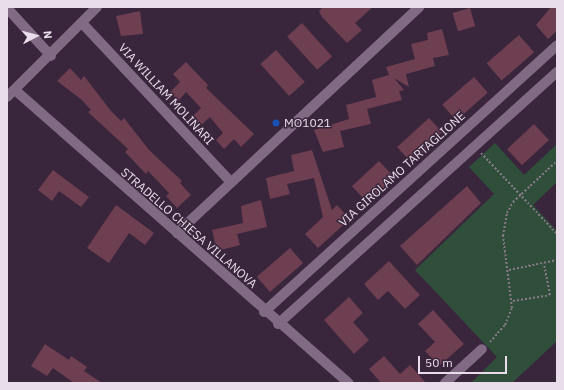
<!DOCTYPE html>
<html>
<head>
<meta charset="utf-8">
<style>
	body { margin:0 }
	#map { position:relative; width:564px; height:390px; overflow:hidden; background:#39263c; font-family:"IBM Plex Sans",sans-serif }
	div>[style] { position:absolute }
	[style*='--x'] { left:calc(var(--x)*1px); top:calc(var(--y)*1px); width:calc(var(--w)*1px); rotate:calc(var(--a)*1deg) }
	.green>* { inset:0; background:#304f3b }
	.building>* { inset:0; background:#6e3e51; transform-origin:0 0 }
	.path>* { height:2px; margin-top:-1px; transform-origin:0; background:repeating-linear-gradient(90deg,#88788a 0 2px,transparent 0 4px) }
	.minor>* { height:10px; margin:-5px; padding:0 5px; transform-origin:5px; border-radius:5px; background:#816b84 }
	.dots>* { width:11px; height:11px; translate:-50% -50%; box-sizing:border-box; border:2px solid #39263c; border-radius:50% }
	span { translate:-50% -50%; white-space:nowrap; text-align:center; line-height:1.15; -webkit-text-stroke:3px #39263c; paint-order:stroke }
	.street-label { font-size:12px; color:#eaddeb }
	.poi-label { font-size:12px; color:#eaddeb }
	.left { translate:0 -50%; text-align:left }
	.frame { position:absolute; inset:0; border:8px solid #eaddeb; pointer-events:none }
	.north { position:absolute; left:16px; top:16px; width:40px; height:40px; -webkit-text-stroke:3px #39263c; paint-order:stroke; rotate:84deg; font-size:11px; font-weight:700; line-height:16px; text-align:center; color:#eaddeb }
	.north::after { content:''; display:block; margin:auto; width:14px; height:18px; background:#eaddeb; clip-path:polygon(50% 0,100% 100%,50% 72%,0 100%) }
	.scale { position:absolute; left:418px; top:356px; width:89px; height:18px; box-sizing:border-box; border:2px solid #eaddeb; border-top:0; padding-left:5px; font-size:12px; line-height:14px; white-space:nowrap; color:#eaddeb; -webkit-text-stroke:3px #39263c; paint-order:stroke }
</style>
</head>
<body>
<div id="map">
	<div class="green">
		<div style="clip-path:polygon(495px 143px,524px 175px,557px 144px,557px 182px,533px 205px,557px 231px,557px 341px,512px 383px,471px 383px,497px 357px,415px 270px,494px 194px,469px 167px)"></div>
	</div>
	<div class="building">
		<div style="clip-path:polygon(323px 7px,373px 7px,355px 23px,362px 30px,347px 43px,322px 17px,319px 11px)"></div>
		<div style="clip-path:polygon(551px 7px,557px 7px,557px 31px,548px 39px,536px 25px)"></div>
		<div style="left:470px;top:8px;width:19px;height:18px;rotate:74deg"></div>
		<div style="clip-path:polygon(140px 11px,143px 34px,121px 36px,116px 16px)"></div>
		<div style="left:302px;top:23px;width:45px;height:20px;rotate:48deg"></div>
		<div style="clip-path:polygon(442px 29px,449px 55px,433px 58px,435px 66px,406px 74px,409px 87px,394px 78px,404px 90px,393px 93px,399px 91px,402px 100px,367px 109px,371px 124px,340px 131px,344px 147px,323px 152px,314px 130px,349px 119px,346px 105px,376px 97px,372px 80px,389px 75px,386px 67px,415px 59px,411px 44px,428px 40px,427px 33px)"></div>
		<div style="left:519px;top:35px;width:23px;height:43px;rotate:49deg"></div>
		<div style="left:276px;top:50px;width:43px;height:21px;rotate:48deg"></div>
		<div style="clip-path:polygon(186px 62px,208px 85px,206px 88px,254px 134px,241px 147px,234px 139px,224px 149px,216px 140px,223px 133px,210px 117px,199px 127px,191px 118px,201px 108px,186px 92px,178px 101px,170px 92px,180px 82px,173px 74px)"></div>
		<div style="clip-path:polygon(70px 68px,81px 80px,84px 76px,111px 111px,121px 121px,124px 118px,149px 150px,182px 181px,180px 183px,191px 195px,177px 208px,166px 196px,169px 193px,148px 171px,146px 174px,125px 152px,128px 149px,88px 112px,91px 110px,82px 100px,57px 81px)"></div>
		<div style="left:474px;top:77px;width:21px;height:42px;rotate:49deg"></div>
		<div style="clip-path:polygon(429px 118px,442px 132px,428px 149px,410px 161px,397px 147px)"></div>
		<div style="left:534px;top:124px;width:22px;height:37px;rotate:47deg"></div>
		<div style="clip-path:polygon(312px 150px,332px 210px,337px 205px,350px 219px,318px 248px,305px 234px,323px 217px,314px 178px,287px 184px,290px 194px,270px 199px,266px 178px,294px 171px,291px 155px)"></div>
		<div style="left:379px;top:161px;width:23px;height:37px;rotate:47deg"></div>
		<div style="clip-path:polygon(53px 170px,89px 197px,81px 207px,59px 191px,52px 201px,38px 190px)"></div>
		<div style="clip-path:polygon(467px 186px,481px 203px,417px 265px,400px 246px)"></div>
		<div style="clip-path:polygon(261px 200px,267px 227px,237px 234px,240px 245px,217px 251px,212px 230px,243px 223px,241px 206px)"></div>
		<div style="clip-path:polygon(116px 205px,154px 233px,145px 245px,129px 233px,109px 263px,87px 248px)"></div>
		<div style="left:290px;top:248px;width:20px;height:44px;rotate:49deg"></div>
		<div style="clip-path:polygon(389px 261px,420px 295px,405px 309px,388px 291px,378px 300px,364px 284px)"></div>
		<div style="clip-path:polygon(349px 297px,363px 313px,353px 322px,369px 340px,354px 354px,324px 320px)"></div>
		<div style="clip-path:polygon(433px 310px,464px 344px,439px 366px,425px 351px,435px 342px,418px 324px)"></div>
		<div style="clip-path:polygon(45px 344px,69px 360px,71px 356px,87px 367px,84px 371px,102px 383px,74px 383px,53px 368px,47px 376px,31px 366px)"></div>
		<div style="clip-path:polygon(384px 356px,400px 374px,410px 365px,426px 383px,381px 383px,369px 369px)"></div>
	</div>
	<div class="path">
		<div style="--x:481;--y:153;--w:111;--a:46.8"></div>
		<div style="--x:557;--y:261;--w:25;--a:-90"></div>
		<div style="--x:509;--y:270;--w:49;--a:-11.8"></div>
		<div style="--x:513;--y:301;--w:37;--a:-9"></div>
		<div style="--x:550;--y:295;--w:32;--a:-101"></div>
		<div style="--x:490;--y:342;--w:23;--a:-49"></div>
		<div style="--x:505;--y:325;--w:18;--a:-68"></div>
		<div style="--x:512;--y:308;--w:73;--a:-97.1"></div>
		<div style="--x:503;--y:236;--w:23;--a:-80"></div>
		<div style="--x:507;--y:213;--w:13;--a:-61"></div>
		<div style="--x:513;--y:202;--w:60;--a:-43"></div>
	</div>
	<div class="minor">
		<div style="--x:7;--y:8;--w:65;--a:47.5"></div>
		<div style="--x:82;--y:23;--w:218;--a:46.9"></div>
		<div style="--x:15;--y:90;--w:444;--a:41.3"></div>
		<div style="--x:7;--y:97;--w:127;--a:-45"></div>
		<div style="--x:177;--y:233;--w:331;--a:-43"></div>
		<div style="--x:264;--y:312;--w:396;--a:-42.3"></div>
		<div style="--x:278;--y:324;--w:376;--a:-42.1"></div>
		<div style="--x:445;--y:383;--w:50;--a:-42.6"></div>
	</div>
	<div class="dots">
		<div style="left:276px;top:123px;background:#1a4fb4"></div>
	</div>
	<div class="street-label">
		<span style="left:166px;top:94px;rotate:47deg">VIA WILLIAM MOLINARI</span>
		<span style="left:402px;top:169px;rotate:-42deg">VIA GIROLAMO TARTAGLIONE</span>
		<span style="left:189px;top:228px;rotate:41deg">STRADELLO CHIESA VILLANOVA</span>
	</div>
	<div class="poi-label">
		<span class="left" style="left:284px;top:123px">MO1021</span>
	</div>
	<div class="frame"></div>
	<div class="north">N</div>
	<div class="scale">50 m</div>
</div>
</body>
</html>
